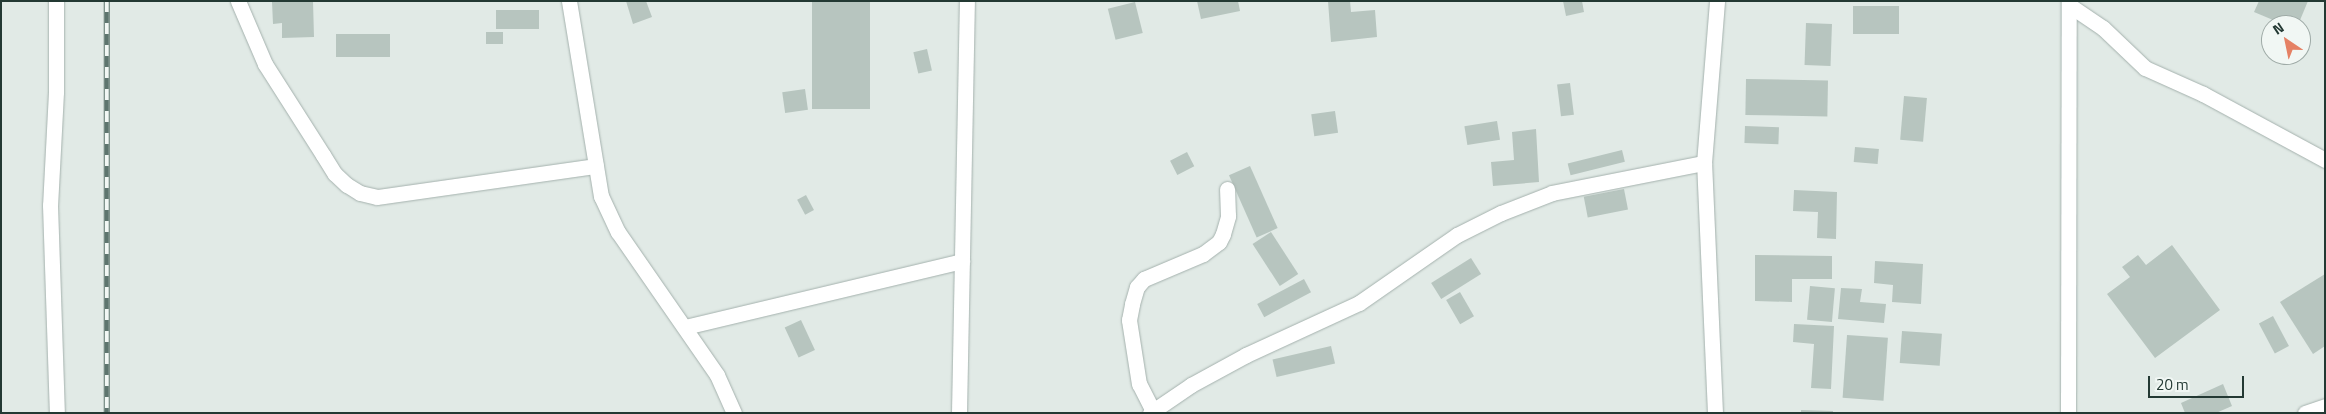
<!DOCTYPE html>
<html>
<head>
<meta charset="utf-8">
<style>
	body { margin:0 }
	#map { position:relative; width:2326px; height:414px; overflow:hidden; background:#e1eae6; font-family:"Titillium Web",sans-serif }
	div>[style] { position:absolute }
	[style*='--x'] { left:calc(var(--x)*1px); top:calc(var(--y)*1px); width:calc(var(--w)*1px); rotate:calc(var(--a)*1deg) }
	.building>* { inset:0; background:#b7c5bf; transform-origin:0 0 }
	.roads { filter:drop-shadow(0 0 1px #a4b1ad) drop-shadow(0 0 1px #a4b1ad) }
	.minor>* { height:15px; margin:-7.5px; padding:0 7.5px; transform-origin:7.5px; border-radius:7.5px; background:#fff }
	.rail>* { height:5.5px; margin-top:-2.75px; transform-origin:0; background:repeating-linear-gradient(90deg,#f1f7f4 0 11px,#5d756e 0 22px); box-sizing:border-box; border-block:1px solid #5d756e }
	span { translate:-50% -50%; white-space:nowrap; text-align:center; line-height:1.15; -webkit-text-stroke:5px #f1f7f4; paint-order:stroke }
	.frame { position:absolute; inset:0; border:2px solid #233933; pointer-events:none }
	.north { position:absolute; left:2261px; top:15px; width:50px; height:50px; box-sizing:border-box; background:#f1f7f4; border:1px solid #9faba7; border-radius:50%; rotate:326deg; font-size:14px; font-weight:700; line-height:20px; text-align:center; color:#233933 }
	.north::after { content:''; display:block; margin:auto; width:18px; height:22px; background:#e58164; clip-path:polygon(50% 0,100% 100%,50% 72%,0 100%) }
	.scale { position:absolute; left:2148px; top:376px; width:96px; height:22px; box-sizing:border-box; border:2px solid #233933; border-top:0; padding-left:6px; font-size:15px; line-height:18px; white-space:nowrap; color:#233933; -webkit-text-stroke:4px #f1f7f4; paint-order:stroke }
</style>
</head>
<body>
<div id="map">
	<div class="building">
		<div style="clip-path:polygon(313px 1px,314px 37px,282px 38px,282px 23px,273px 24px,272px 2px)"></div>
		<div style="clip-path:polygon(626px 1px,646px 1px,652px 17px,633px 24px)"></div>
		<div style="left:812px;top:1px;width:58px;height:108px"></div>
		<div style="clip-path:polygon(1197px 1px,1238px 1px,1240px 11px,1201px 19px)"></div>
		<div style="clip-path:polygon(1328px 1px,1350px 1px,1351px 12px,1375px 10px,1377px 37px,1331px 42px)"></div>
		<div style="clip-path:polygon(1563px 1px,1582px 1px,1584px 12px,1566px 16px)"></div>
		<div style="clip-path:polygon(2259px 1px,2308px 1px,2298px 25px,2285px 25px,2254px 12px)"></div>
		<div style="left:1135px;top:2px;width:32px;height:28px;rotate:76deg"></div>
		<div style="left:1853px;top:6px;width:46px;height:28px"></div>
		<div style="left:539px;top:10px;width:19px;height:43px;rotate:90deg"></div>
		<div style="left:1806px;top:23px;width:26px;height:42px;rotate:2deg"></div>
		<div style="left:486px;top:32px;width:17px;height:12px"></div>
		<div style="left:390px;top:34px;width:23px;height:54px;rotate:90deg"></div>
		<div style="left:927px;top:49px;width:22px;height:14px;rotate:77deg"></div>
		<div style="left:1746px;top:79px;width:82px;height:36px;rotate:1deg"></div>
		<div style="left:1570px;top:83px;width:32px;height:13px;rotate:83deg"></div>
		<div style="left:805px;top:89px;width:21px;height:23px;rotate:82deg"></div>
		<div style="left:1904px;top:96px;width:23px;height:44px;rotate:5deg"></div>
		<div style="left:1335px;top:111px;width:22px;height:24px;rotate:82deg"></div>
		<div style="left:1497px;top:121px;width:19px;height:33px;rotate:81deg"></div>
		<div style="left:1745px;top:126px;width:34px;height:17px;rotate:2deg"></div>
		<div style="clip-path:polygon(1536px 129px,1539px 182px,1493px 186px,1491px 162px,1514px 160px,1512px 132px)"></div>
		<div style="left:1855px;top:147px;width:24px;height:15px;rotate:5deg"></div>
		<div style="left:1622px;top:150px;width:12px;height:56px;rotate:76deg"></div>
		<div style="left:1187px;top:152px;width:16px;height:19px;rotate:63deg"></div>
		<div style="left:1250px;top:166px;width:68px;height:23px;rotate:66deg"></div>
		<div style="left:1624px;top:189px;width:21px;height:41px;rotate:79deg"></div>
		<div style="clip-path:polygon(1794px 190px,1837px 192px,1836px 239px,1817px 238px,1818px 212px,1793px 211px)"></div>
		<div style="left:806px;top:195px;width:17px;height:10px;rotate:62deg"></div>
		<div style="left:1271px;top:232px;width:50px;height:22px;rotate:57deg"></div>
		<div style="clip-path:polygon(2172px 245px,2220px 310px,2155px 358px,2107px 294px,2130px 277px,2122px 267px,2138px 255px,2146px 265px)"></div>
		<div style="clip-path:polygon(1755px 255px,1832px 256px,1832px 279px,1792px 279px,1792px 302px,1755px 301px)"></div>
		<div style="left:1471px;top:258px;width:19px;height:47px;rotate:58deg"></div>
		<div style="clip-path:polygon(1875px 261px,1923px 264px,1921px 304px,1892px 302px,1893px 285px,1874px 283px)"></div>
		<div style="clip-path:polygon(2325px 274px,2325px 346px,2313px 354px,2280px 302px)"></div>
		<div style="left:1304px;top:279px;width:15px;height:53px;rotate:62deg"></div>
		<div style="left:1810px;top:286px;width:25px;height:34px;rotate:5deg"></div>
		<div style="clip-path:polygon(1841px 288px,1862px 289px,1860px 302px,1886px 304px,1884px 323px,1838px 319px)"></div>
		<div style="left:1460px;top:292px;width:28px;height:16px;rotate:60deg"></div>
		<div style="left:2273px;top:316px;width:34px;height:16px;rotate:62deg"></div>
		<div style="left:801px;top:320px;width:33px;height:18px;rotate:65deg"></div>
		<div style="clip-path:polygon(1794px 324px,1834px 326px,1831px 389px,1811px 388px,1814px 344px,1793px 342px)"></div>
		<div style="left:1902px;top:331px;width:40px;height:32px;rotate:4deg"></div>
		<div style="left:1847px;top:335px;width:41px;height:63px;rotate:4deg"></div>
		<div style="left:1331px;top:346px;width:18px;height:60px;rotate:77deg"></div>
		<div style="clip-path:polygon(2223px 384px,2232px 406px,2216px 413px,2185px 413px,2181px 403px)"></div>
		<div style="clip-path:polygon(1801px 410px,1833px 411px,1833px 413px,1801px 413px)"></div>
	</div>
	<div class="roads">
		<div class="minor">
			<div style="--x:56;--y:1;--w:91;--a:90"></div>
			<div style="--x:56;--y:92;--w:113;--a:93"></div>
			<div style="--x:50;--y:205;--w:208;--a:88.1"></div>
			<div style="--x:238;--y:1;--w:69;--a:66.8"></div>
			<div style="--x:265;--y:64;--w:108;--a:57.5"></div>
			<div style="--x:323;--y:155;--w:22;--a:58"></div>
			<div style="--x:335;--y:174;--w:16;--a:43"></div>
			<div style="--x:347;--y:185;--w:15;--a:32"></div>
			<div style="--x:360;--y:193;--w:17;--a:13"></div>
			<div style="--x:377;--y:197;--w:221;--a:-8.1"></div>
			<div style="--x:569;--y:1;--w:198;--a:80.7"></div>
			<div style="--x:601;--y:196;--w:40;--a:65"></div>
			<div style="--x:618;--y:232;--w:174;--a:55.3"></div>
			<div style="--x:717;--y:375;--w:42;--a:65.9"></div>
			<div style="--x:2069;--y:5;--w:41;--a:34.1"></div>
			<div style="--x:2103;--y:28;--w:58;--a:43.6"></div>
			<div style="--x:2145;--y:68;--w:64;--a:24.1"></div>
			<div style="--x:2203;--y:94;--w:139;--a:28.4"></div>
			<div style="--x:685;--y:327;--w:285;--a:-13.4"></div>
			<div style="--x:1153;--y:411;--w:30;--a:-117"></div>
			<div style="--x:1139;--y:384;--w:65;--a:-98.9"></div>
			<div style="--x:1129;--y:320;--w:16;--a:-79"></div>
			<div style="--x:1132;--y:304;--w:18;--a:-74"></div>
			<div style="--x:1137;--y:287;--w:11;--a:-49"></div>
			<div style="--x:1144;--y:279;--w:64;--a:-23"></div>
			<div style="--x:1203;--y:254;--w:20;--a:-37"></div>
			<div style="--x:1219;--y:242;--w:9;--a:-63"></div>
			<div style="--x:1223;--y:234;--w:19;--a:-74"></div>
			<div style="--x:1228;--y:216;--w:27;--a:-92"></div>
			<div style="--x:959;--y:413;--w:412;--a:-88.9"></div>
			<div style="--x:1150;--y:413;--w:50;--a:-34.3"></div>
			<div style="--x:1191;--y:385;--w:63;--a:-28.6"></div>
			<div style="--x:1246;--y:355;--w:124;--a:-24.7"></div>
			<div style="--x:1359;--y:303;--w:119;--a:-34.8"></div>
			<div style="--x:1457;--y:235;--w:49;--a:-26.6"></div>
			<div style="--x:1501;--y:213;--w:55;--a:-21.4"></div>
			<div style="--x:1552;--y:193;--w:155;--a:-11.2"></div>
			<div style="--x:1715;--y:413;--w:250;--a:-92.5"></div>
			<div style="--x:1704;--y:163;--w:163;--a:-85.4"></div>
			<div style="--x:2068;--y:413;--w:412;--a:-89.9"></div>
			<div style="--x:2305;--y:413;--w:21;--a:-19"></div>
		</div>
	</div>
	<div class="rail">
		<div style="--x:107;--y:1;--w:412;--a:90"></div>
	</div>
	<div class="frame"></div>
	<div class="north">N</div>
	<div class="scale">20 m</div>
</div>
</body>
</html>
